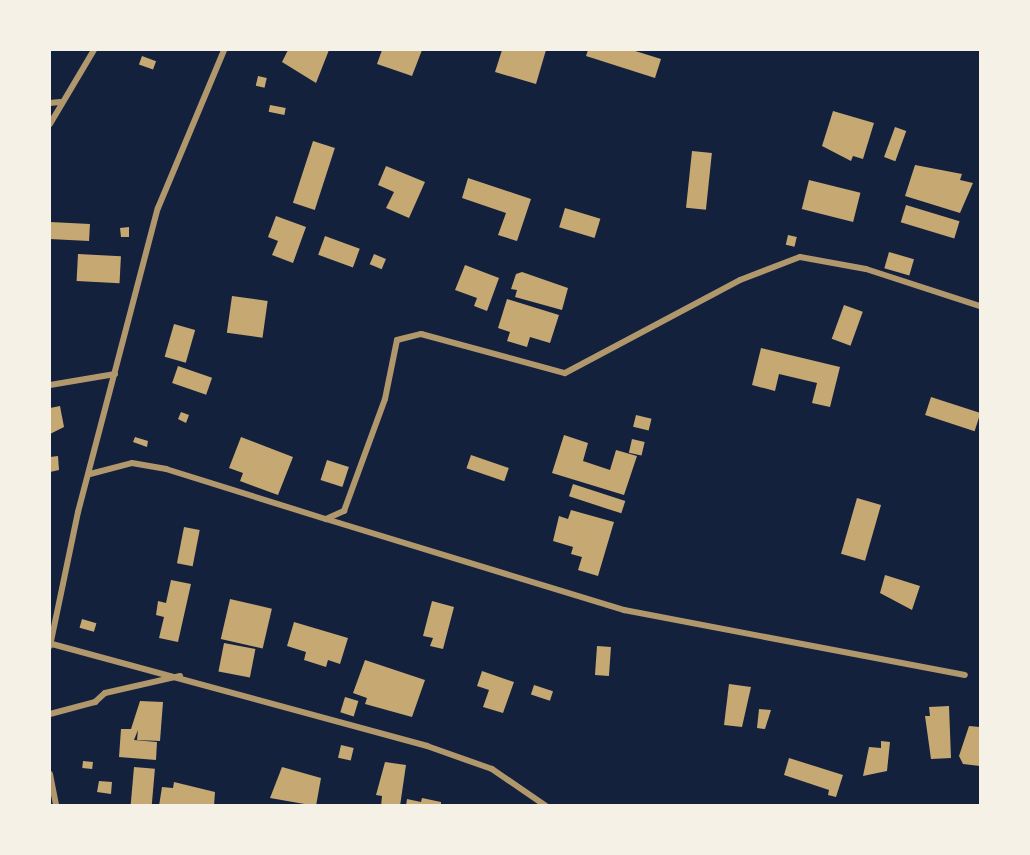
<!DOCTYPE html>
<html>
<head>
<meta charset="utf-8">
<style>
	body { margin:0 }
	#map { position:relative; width:1030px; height:855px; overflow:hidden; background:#14213d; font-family:"PT Sans",sans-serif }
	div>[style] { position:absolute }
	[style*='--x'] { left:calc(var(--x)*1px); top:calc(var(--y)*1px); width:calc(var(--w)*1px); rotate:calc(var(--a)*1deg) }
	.building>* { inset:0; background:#c6a872; transform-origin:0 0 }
	.minor>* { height:6px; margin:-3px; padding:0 3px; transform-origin:3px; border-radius:3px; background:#b1986c }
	span { translate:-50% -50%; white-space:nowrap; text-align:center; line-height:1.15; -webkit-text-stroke:5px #f6f1e7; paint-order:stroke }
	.frame { position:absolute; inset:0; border:51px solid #f6f1e7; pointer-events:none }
</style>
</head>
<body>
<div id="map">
	<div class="building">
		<div style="clip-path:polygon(288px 50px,329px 50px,316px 83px,282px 62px)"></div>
		<div style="clip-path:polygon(382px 50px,422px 50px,412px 76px,377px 64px)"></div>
		<div style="clip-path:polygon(502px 50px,546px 50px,536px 84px,495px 72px)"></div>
		<div style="clip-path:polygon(588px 50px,632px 50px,661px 59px,655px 78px,586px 56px)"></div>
		<div style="left:142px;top:56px;width:15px;height:9px;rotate:20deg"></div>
		<div style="left:258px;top:76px;width:9px;height:10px;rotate:13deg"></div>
		<div style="left:270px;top:105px;width:16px;height:7px;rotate:11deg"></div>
		<div style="clip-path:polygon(833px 111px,874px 123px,863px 159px,853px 156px,851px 161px,822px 146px)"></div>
		<div style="left:895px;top:127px;width:12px;height:32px;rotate:20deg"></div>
		<div style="left:313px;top:141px;width:23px;height:65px;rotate:18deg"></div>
		<div style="left:692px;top:151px;width:20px;height:57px;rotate:6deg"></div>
		<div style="clip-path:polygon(915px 165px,962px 174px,960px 180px,973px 183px,960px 213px,905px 196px)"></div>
		<div style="clip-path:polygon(386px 166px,425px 182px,409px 218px,386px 208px,394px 192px,378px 185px)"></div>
		<div style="clip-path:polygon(468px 178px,531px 199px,517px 241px,498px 235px,506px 213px,462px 198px)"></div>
		<div style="left:809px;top:180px;width:53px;height:30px;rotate:14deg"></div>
		<div style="left:906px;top:205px;width:56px;height:18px;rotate:17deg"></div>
		<div style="left:565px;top:208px;width:37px;height:20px;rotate:17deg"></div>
		<div style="clip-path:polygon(276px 216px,306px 227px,293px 263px,272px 255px,278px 241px,268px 237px)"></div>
		<div style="left:50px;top:222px;width:40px;height:17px;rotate:3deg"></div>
		<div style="clip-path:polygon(129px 227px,129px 237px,121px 237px,120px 228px)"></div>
		<div style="left:788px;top:235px;width:9px;height:10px;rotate:13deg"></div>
		<div style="left:325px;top:236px;width:37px;height:20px;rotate:20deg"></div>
		<div style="left:889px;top:252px;width:26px;height:17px;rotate:16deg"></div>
		<div style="left:78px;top:254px;width:43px;height:27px;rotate:3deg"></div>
		<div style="left:374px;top:254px;width:13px;height:11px;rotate:23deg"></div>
		<div style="clip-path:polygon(465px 265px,499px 278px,487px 311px,474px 306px,477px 298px,455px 290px)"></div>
		<div style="clip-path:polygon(522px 272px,568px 288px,562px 310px,515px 297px,517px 290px,511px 289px,516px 274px)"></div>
		<div style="left:232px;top:296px;width:36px;height:37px;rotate:8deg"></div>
		<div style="clip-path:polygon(507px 299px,559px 315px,550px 343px,530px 337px,527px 347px,507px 341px,510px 332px,498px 328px)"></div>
		<div style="left:844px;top:305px;width:20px;height:36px;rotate:20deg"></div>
		<div style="left:174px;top:324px;width:22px;height:34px;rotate:16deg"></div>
		<div style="clip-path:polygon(761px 348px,840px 367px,830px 407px,812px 403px,817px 383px,779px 374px,775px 391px,752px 385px)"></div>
		<div style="left:178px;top:366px;width:36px;height:18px;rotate:19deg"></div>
		<div style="left:931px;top:397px;width:52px;height:19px;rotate:18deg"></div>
		<div style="clip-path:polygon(60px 406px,64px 427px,50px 434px,50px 408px)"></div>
		<div style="clip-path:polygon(181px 412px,189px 415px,186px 423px,178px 419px)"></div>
		<div style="left:636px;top:415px;width:16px;height:12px;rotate:14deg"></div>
		<div style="clip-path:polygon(564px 435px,588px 443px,583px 461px,610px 470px,616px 450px,637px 456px,624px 495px,552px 473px)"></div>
		<div style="clip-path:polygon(135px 437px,148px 441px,147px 447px,133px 442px)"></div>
		<div style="clip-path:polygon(241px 437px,293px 457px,278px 495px,240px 481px,243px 473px,229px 468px)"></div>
		<div style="left:632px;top:439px;width:13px;height:14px;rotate:13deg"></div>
		<div style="left:471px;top:455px;width:40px;height:14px;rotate:19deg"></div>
		<div style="clip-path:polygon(58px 456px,59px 470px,50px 472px,50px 457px)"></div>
		<div style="left:327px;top:460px;width:23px;height:21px;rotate:18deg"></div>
		<div style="left:573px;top:484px;width:55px;height:13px;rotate:18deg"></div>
		<div style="left:857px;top:498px;width:25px;height:58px;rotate:16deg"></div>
		<div style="clip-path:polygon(571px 510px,614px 522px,598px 576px,578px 570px,582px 557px,571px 554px,573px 547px,553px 541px,559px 516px,568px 519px)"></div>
		<div style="left:184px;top:527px;width:16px;height:37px;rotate:11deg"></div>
		<div style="clip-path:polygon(885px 575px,920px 586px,912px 610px,880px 593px)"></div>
		<div style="clip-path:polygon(171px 580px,191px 584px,178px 642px,159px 638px,164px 617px,156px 615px,158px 601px,166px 603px)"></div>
		<div style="left:230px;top:599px;width:43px;height:41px;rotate:13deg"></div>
		<div style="clip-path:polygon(432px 601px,454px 607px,443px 649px,430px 646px,433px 638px,423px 636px)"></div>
		<div style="left:82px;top:619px;width:15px;height:9px;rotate:16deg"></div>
		<div style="clip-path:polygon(294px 622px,348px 638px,340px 664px,328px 660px,326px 667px,304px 660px,306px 652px,287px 646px)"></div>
		<div style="left:224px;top:643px;width:32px;height:29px;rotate:11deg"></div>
		<div style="left:597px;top:646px;width:14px;height:29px;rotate:4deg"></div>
		<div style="clip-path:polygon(365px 660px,425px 680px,412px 717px,365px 704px,367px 698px,353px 693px)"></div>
		<div style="clip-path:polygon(482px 671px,514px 682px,503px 713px,483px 707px,489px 690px,477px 686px)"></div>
		<div style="clip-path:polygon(729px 684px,751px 687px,742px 727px,724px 725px)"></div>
		<div style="left:534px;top:685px;width:20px;height:10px;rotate:18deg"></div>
		<div style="left:345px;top:697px;width:14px;height:16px;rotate:17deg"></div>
		<div style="clip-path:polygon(140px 701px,163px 702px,160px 741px,137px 740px,138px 730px,134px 740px,157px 742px,156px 760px,119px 757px,121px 729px,131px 729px)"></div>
		<div style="clip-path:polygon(949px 706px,951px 758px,931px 759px,925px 716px,930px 716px,929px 707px)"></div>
		<div style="clip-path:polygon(759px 709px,771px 710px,765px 729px,757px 728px)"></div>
		<div style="clip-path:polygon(969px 726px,980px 727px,980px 766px,963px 764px,959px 756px)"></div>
		<div style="clip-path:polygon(881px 741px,890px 742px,887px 771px,863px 776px,869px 747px,881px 748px)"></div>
		<div style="left:341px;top:745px;width:13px;height:13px;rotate:13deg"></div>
		<div style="clip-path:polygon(789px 758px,843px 775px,836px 797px,828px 795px,829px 790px,784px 775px)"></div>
		<div style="left:83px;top:761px;width:10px;height:7px;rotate:6deg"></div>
		<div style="clip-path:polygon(385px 762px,406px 765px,400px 806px,381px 806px,382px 796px,376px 795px)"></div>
		<div style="left:134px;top:767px;width:21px;height:39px;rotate:5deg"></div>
		<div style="clip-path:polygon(282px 767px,321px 778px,316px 806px,270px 798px)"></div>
		<div style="clip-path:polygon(99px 781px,112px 782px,111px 794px,97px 792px)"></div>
		<div style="clip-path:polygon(174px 782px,215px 792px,214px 806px,159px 806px,162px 787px,173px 788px)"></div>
		<div style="clip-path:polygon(422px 798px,441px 802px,441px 806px,406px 806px,407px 799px,421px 802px)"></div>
	</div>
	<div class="minor">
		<div style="--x:50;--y:103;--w:10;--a:-6"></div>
		<div style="--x:50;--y:124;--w:86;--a:-59.3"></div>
		<div style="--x:50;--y:385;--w:66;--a:-9.6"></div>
		<div style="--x:90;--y:474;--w:43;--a:-14.7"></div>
		<div style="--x:132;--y:463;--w:35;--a:10"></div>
		<div style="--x:166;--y:469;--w:168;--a:17.4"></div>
		<div style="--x:326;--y:519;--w:20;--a:-24"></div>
		<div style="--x:344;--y:511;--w:119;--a:-69.9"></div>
		<div style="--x:385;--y:399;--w:60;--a:-78.5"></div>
		<div style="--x:397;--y:340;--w:25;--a:-14"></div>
		<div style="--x:421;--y:334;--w:149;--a:15.2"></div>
		<div style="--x:565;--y:373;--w:198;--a:-28"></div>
		<div style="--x:740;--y:280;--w:64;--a:-21"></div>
		<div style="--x:800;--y:257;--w:67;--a:10.3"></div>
		<div style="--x:866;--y:269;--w:120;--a:18"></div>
		<div style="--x:326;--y:519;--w:312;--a:17"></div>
		<div style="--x:624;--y:610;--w:347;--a:10.8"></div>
		<div style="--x:52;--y:644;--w:389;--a:15.2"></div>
		<div style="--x:427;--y:746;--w:69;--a:19.5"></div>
		<div style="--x:492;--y:769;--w:65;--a:34.4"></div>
		<div style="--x:50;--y:646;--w:137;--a:-78.2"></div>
		<div style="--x:78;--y:512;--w:314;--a:-75.3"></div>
		<div style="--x:158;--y:208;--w:171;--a:-67.3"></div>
		<div style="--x:50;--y:714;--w:47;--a:-14.9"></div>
		<div style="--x:95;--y:702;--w:13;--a:-42"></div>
		<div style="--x:105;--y:693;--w:77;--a:-12.8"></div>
		<div style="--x:50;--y:774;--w:33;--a:79"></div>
	</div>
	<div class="frame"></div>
</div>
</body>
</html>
